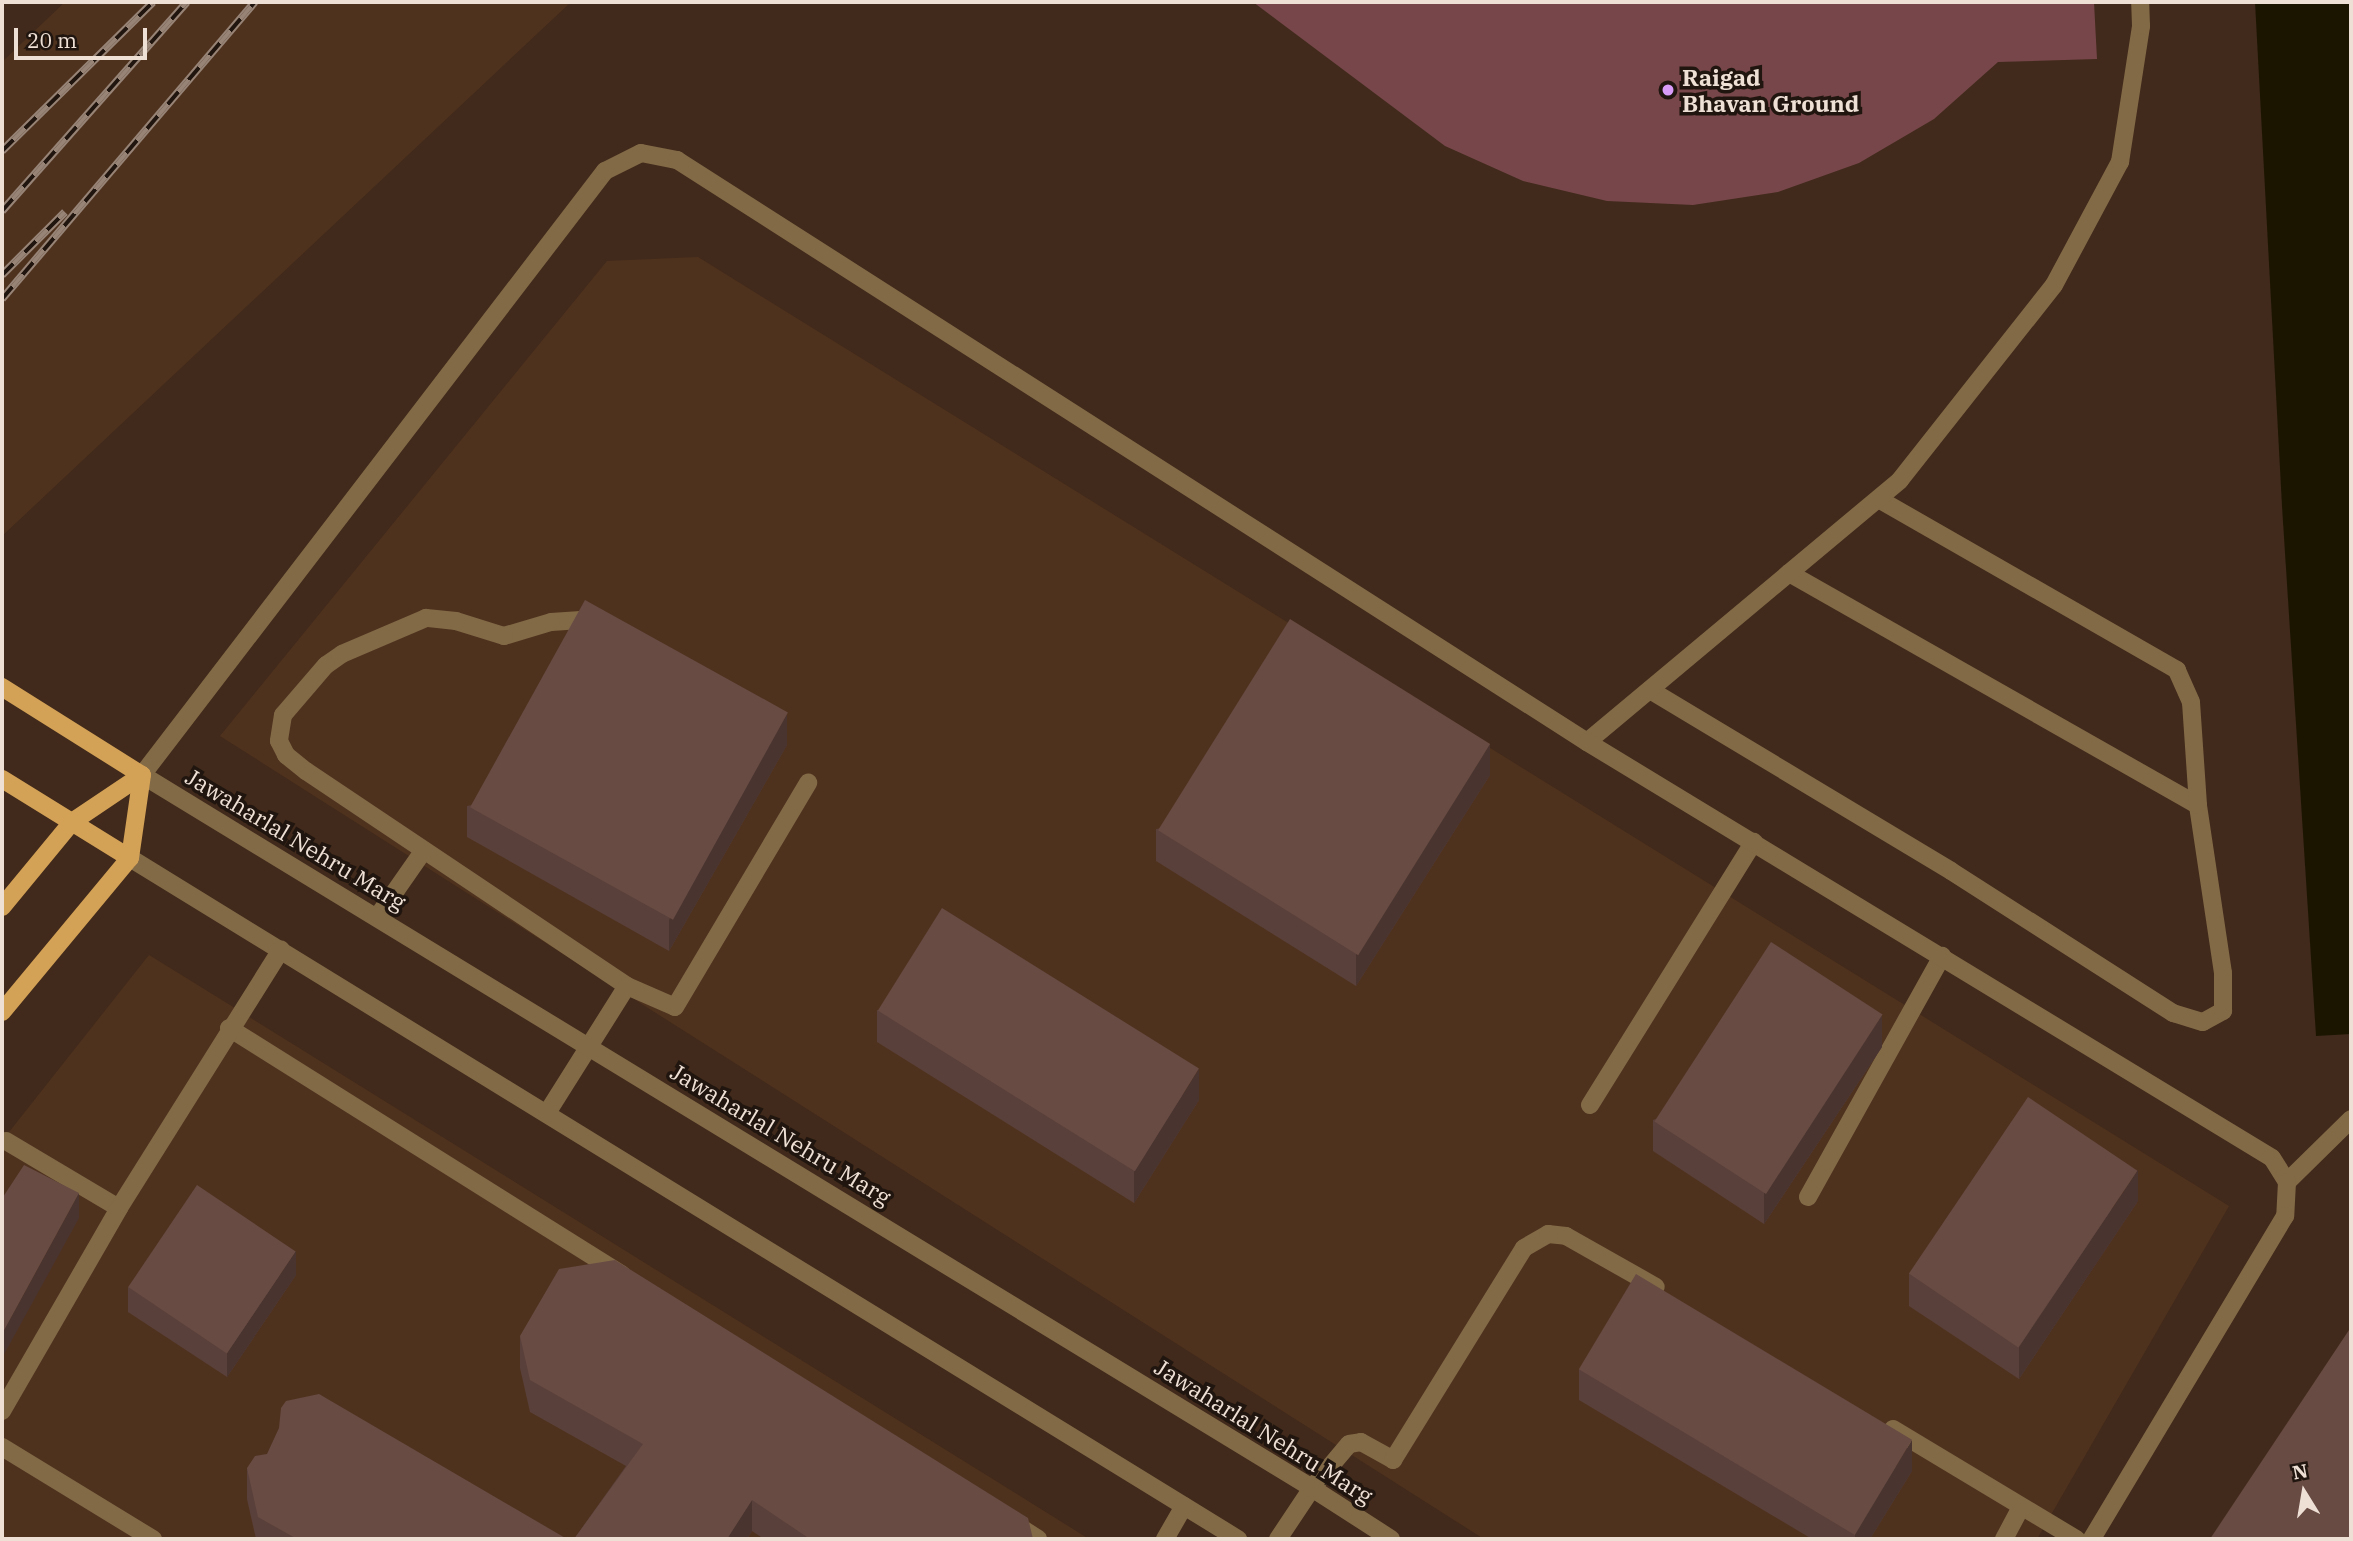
<!DOCTYPE html>
<html>
<head>
<meta charset="utf-8">
<style>
	body { margin:0 }
	#map { position:relative; width:2353px; height:1541px; overflow:hidden; background:#412a1b; font-family:"IBM Plex Serif",serif }
	div>[style] { position:absolute }
	[style*='--x'] { left:calc(var(--x)*1px); top:calc(var(--y)*1px); width:calc(var(--w)*1px); rotate:calc(var(--a)*1deg) }
	.built>* { inset:0; background:#4f321e }
	.green>* { inset:0; background:#76464a }
	.water>* { inset:0; background:#1b1500 }
	.minor>* { height:18px; margin:-9px; padding:0 9px; transform-origin:9px; border-radius:9px; background:#826a47 }
	.major>* { height:18px; margin:-9px; padding:0 9px; transform-origin:9px; border-radius:9px; background:#d4a256 }
	.rail>* { height:8px; margin-top:-4px; transform-origin:0; background:repeating-linear-gradient(90deg,#20160f 0 16px,#978477 0 32px); box-sizing:border-box; border-block:2px solid #978477 }
	.wall>* { inset:0; background:#59403a }
	.shaded-wall>* { inset:0; background:#49342f }
	.building>* { inset:0; background:#684b43; transform-origin:0 0 }
	.dots>* { width:19px; height:19px; translate:-50% -50%; box-sizing:border-box; border:4px solid #20160f; border-radius:50% }
	span { translate:-50% -50%; white-space:nowrap; text-align:center; line-height:1.15; -webkit-text-stroke:7px #20160f; paint-order:stroke }
	.poi-label { font-size:23px; color:#efe0d6; font-weight:700 }
	.left { translate:0 -50%; text-align:left }
	.street-label { font-size:23px; color:#efe0d6 }
	.frame { position:absolute; inset:0; border:4px solid #efe0d6; pointer-events:none }
	.north { position:absolute; left:2269px; top:1457px; width:70px; height:70px; -webkit-text-stroke:5px #20160f; paint-order:stroke; rotate:349deg; font-size:19px; font-weight:700; line-height:28px; text-align:center; color:#efe0d6 }
	.north::after { content:''; display:block; margin:auto; width:24px; height:32px; background:#efe0d6; clip-path:polygon(50% 0,100% 100%,50% 72%,0 100%) }
	.scale { position:absolute; left:14px; top:28px; width:133px; height:32px; box-sizing:border-box; border:4px solid #efe0d6; border-top:0; padding-left:9px; font-size:21px; line-height:24px; white-space:nowrap; color:#efe0d6; -webkit-text-stroke:5px #20160f; paint-order:stroke }
</style>
</head>
<body>
<div id="map">
	<div class="built">
		<div style="clip-path:polygon(65px 2px,571px 2px,2px 536px,2px 62px)"></div>
		<div style="clip-path:polygon(698px 257px,2229px 1206px,2037px 1539px,1484px 1539px,220px 736px,607px 261px)"></div>
		<div style="clip-path:polygon(149px 955px,230px 1005px,1089px 1539px,2px 1539px,2px 1141px)"></div>
	</div>
	<div class="green">
		<div style="clip-path:polygon(1253px 2px,2094px 2px,2097px 59px,1998px 62px,1934px 119px,1859px 163px,1778px 192px,1693px 205px,1607px 201px,1523px 181px,1445px 146px)"></div>
	</div>
	<div class="water">
		<div style="clip-path:polygon(2255px 2px,2351px 2px,2351px 1034px,2316px 1036px,2282px 506px)"></div>
	</div>
	<div class="minor">
		<div style="--x:1789;--y:573;--w:470;--a:29.6"></div>
		<div style="--x:593;--y:627;--w:14;--a:-150"></div>
		<div style="--x:581;--y:620;--w:30;--a:176"></div>
		<div style="--x:551;--y:622;--w:49;--a:163.4"></div>
		<div style="--x:504;--y:636;--w:50;--a:-162.6"></div>
		<div style="--x:456;--y:621;--w:30;--a:-174"></div>
		<div style="--x:426;--y:618;--w:91;--a:156.8"></div>
		<div style="--x:342;--y:654;--w:19;--a:145"></div>
		<div style="--x:326;--y:665;--w:66;--a:130.7"></div>
		<div style="--x:283;--y:715;--w:26;--a:99"></div>
		<div style="--x:279;--y:741;--w:16;--a:63"></div>
		<div style="--x:286;--y:755;--w:26;--a:39"></div>
		<div style="--x:306;--y:771;--w:386;--a:33.8"></div>
		<div style="--x:1650;--y:690;--w:351;--a:31"></div>
		<div style="--x:1951;--y:871;--w:264;--a:32.6"></div>
		<div style="--x:2173;--y:1013;--w:31;--a:17"></div>
		<div style="--x:2203;--y:1022;--w:23;--a:-29"></div>
		<div style="--x:2223;--y:1011;--w:38;--a:-90"></div>
		<div style="--x:2223;--y:973;--w:170;--a:-98.5"></div>
		<div style="--x:2198;--y:805;--w:103;--a:-93.9"></div>
		<div style="--x:2191;--y:702;--w:35;--a:-114"></div>
		<div style="--x:2177;--y:670;--w:344;--a:-150.2"></div>
		<div style="--x:1587;--y:742;--w:408;--a:-39.9"></div>
		<div style="--x:1900;--y:480;--w:248;--a:-51.7"></div>
		<div style="--x:2054;--y:285;--w:140;--a:-61.8"></div>
		<div style="--x:2120;--y:162;--w:138;--a:-81.2"></div>
		<div style="--x:2141;--y:26;--w:24;--a:-92"></div>
		<div style="--x:130;--y:858;--w:1301;--a:31.58"></div>
		<div style="--x:378;--y:916;--w:80;--a:-55.1"></div>
		<div style="--x:229;--y:1028;--w:464;--a:32.1"></div>
		<div style="--x:1590;--y:1105;--w:310;--a:-58.1"></div>
		<div style="--x:547;--y:1113;--w:150;--a:-57.8"></div>
		<div style="--x:627;--y:986;--w:52;--a:23.6"></div>
		<div style="--x:675;--y:1007;--w:261;--a:-59.3"></div>
		<div style="--x:6;--y:1141;--w:131;--a:30.7"></div>
		<div style="--x:119;--y:1208;--w:305;--a:-57.9"></div>
		<div style="--x:2287;--y:1182;--w:90;--a:-44.5"></div>
		<div style="--x:1808;--y:1197;--w:276;--a:-60.9"></div>
		<div style="--x:2;--y:1411;--w:234;--a:-60"></div>
		<div style="--x:1893;--y:1429;--w:214;--a:31"></div>
		<div style="--x:2;--y:1447;--w:177;--a:31.4"></div>
		<div style="--x:1012;--y:1522;--w:31;--a:33"></div>
		<div style="--x:1165;--y:1539;--w:38;--a:-60"></div>
		<div style="--x:1278;--y:1539;--w:61;--a:-56.3"></div>
		<div style="--x:1312;--y:1488;--w:57;--a:-49.9"></div>
		<div style="--x:1349;--y:1444;--w:12;--a:-9"></div>
		<div style="--x:1361;--y:1442;--w:37;--a:29"></div>
		<div style="--x:1393;--y:1460;--w:249;--a:-58.3"></div>
		<div style="--x:1524;--y:1248;--w:28;--a:-30"></div>
		<div style="--x:1548;--y:1234;--w:18;--a:6"></div>
		<div style="--x:1566;--y:1236;--w:103;--a:29.5"></div>
		<div style="--x:1391;--y:1539;--w:94;--a:-147.2"></div>
		<div style="--x:1312;--y:1488;--w:1370;--a:-148.64"></div>
		<div style="--x:142;--y:775;--w:761;--a:-52.53"></div>
		<div style="--x:605;--y:171;--w:40;--a:-26.6"></div>
		<div style="--x:641;--y:153;--w:37;--a:11"></div>
		<div style="--x:677;--y:160;--w:1080;--a:32.6"></div>
		<div style="--x:1587;--y:742;--w:801;--a:31.27"></div>
		<div style="--x:2272;--y:1158;--w:28;--a:58"></div>
		<div style="--x:2287;--y:1182;--w:34;--a:93"></div>
		<div style="--x:2285;--y:1216;--w:376;--a:120.9"></div>
		<div style="--x:2004;--y:1539;--w:36;--a:-62"></div>
	</div>
	<div class="major">
		<div style="--x:2;--y:687;--w:165;--a:32.2"></div>
		<div style="--x:2;--y:779;--w:150;--a:31.7"></div>
		<div style="--x:2;--y:907;--w:110;--a:-50.5"></div>
		<div style="--x:72;--y:822;--w:84;--a:-33.9"></div>
		<div style="--x:2;--y:1012;--w:200;--a:-50.3"></div>
		<div style="--x:130;--y:858;--w:84;--a:-81.8"></div>
	</div>
	<div class="rail">
		<div style="--x:2;--y:151;--w:212;--a:-44.6"></div>
		<div style="--x:2;--y:211;--w:279;--a:-48.5"></div>
		<div style="--x:2;--y:275;--w:89;--a:-45"></div>
		<div style="--x:2;--y:299;--w:390;--a:-49.6"></div>
	</div>
	<div class="wall">
		<div style="clip-path:polygon(787px 745px,669px 951px,467px 837px,467px 806px)"></div>
		<div style="clip-path:polygon(1490px 775px,1356px 986px,1156px 861px,1156px 829px)"></div>
		<div style="clip-path:polygon(877px 1010px,1199px 1100px,1134px 1203px,877px 1042px)"></div>
		<div style="clip-path:polygon(1882px 1047px,1764px 1224px,1653px 1151px,1653px 1120px)"></div>
		<div style="clip-path:polygon(2138px 1201px,2019px 1379px,1909px 1306px,1909px 1274px)"></div>
		<div style="clip-path:polygon(296px 1275px,227px 1377px,128px 1312px,128px 1287px)"></div>
		<div style="clip-path:polygon(520px 1336px,1033px 1539px,764px 1539px,752px 1531px,747px 1539px,574px 1539px,626px 1466px,530px 1412px,520px 1368px)"></div>
		<div style="clip-path:polygon(1579px 1369px,1912px 1471px,1870px 1539px,1812px 1539px,1579px 1400px)"></div>
		<div style="clip-path:polygon(247px 1468px,567px 1539px,256px 1539px,247px 1499px)"></div>
	</div>
	<div class="shaded-wall">
		<div style="clip-path:polygon(787px 714px,787px 745px,669px 951px,669px 920px)"></div>
		<div style="clip-path:polygon(1490px 744px,1490px 775px,1356px 986px,1356px 955px)"></div>
		<div style="clip-path:polygon(1882px 1015px,1882px 1047px,1764px 1224px,1764px 1193px)"></div>
		<div style="clip-path:polygon(1199px 1069px,1199px 1100px,1134px 1203px,1134px 1171px)"></div>
		<div style="clip-path:polygon(2138px 1170px,2138px 1201px,2019px 1379px,2019px 1347px)"></div>
		<div style="clip-path:polygon(79px 1193px,79px 1218px,2px 1358px,2px 1334px)"></div>
		<div style="clip-path:polygon(296px 1251px,296px 1275px,227px 1377px,227px 1353px)"></div>
		<div style="clip-path:polygon(1912px 1440px,1912px 1471px,1870px 1539px,1855px 1539px,1855px 1533px)"></div>
		<div style="clip-path:polygon(752px 1500px,752px 1531px,747px 1539px,727px 1539px)"></div>
	</div>
	<div class="building">
		<div style="left:585px;top:600px;width:232px;height:237px;rotate:29deg"></div>
		<div style="left:1290px;top:619px;width:236px;height:249px;rotate:32deg"></div>
		<div style="left:942px;top:908px;width:303px;height:121px;rotate:32deg"></div>
		<div style="left:1771px;top:942px;width:133px;height:214px;rotate:33deg"></div>
		<div style="left:2028px;top:1097px;width:132px;height:213px;rotate:34deg"></div>
		<div style="clip-path:polygon(24px 1165px,79px 1193px,2px 1334px,2px 1196px,3px 1197px)"></div>
		<div style="left:197px;top:1185px;width:119px;height:123px;rotate:34deg"></div>
		<div style="clip-path:polygon(615px 1260px,1028px 1518px,1033px 1539px,810px 1539px,752px 1500px,727px 1539px,574px 1539px,643px 1444px,530px 1380px,520px 1336px,559px 1269px)"></div>
		<div style="left:1636px;top:1274px;width:322px;height:111px;rotate:31deg"></div>
		<div style="clip-path:polygon(2351px 1327px,2351px 1539px,2210px 1539px)"></div>
		<div style="clip-path:polygon(319px 1394px,567px 1539px,297px 1539px,258px 1517px,247px 1468px,255px 1456px,267px 1454px,279px 1428px,281px 1408px,286px 1401px)"></div>
	</div>
	<div class="dots">
		<div style="left:1668px;top:90px;background:#d89bf8"></div>
	</div>
	<div class="poi-label">
		<span class="left" style="left:1682px;top:90px">Raigad<br>Bhavan Ground</span>
	</div>
	<div class="street-label">
		<span style="left:296px;top:839px;rotate:31deg">Jawaharlal Nehru Marg</span>
		<span style="left:781px;top:1134px;rotate:31deg">Jawaharlal Nehru Marg</span>
		<span style="left:1264px;top:1431px;rotate:32deg">Jawaharlal Nehru Marg</span>
	</div>
	<div class="frame"></div>
	<div class="north">N</div>
	<div class="scale">20 m</div>
</div>
</body>
</html>
